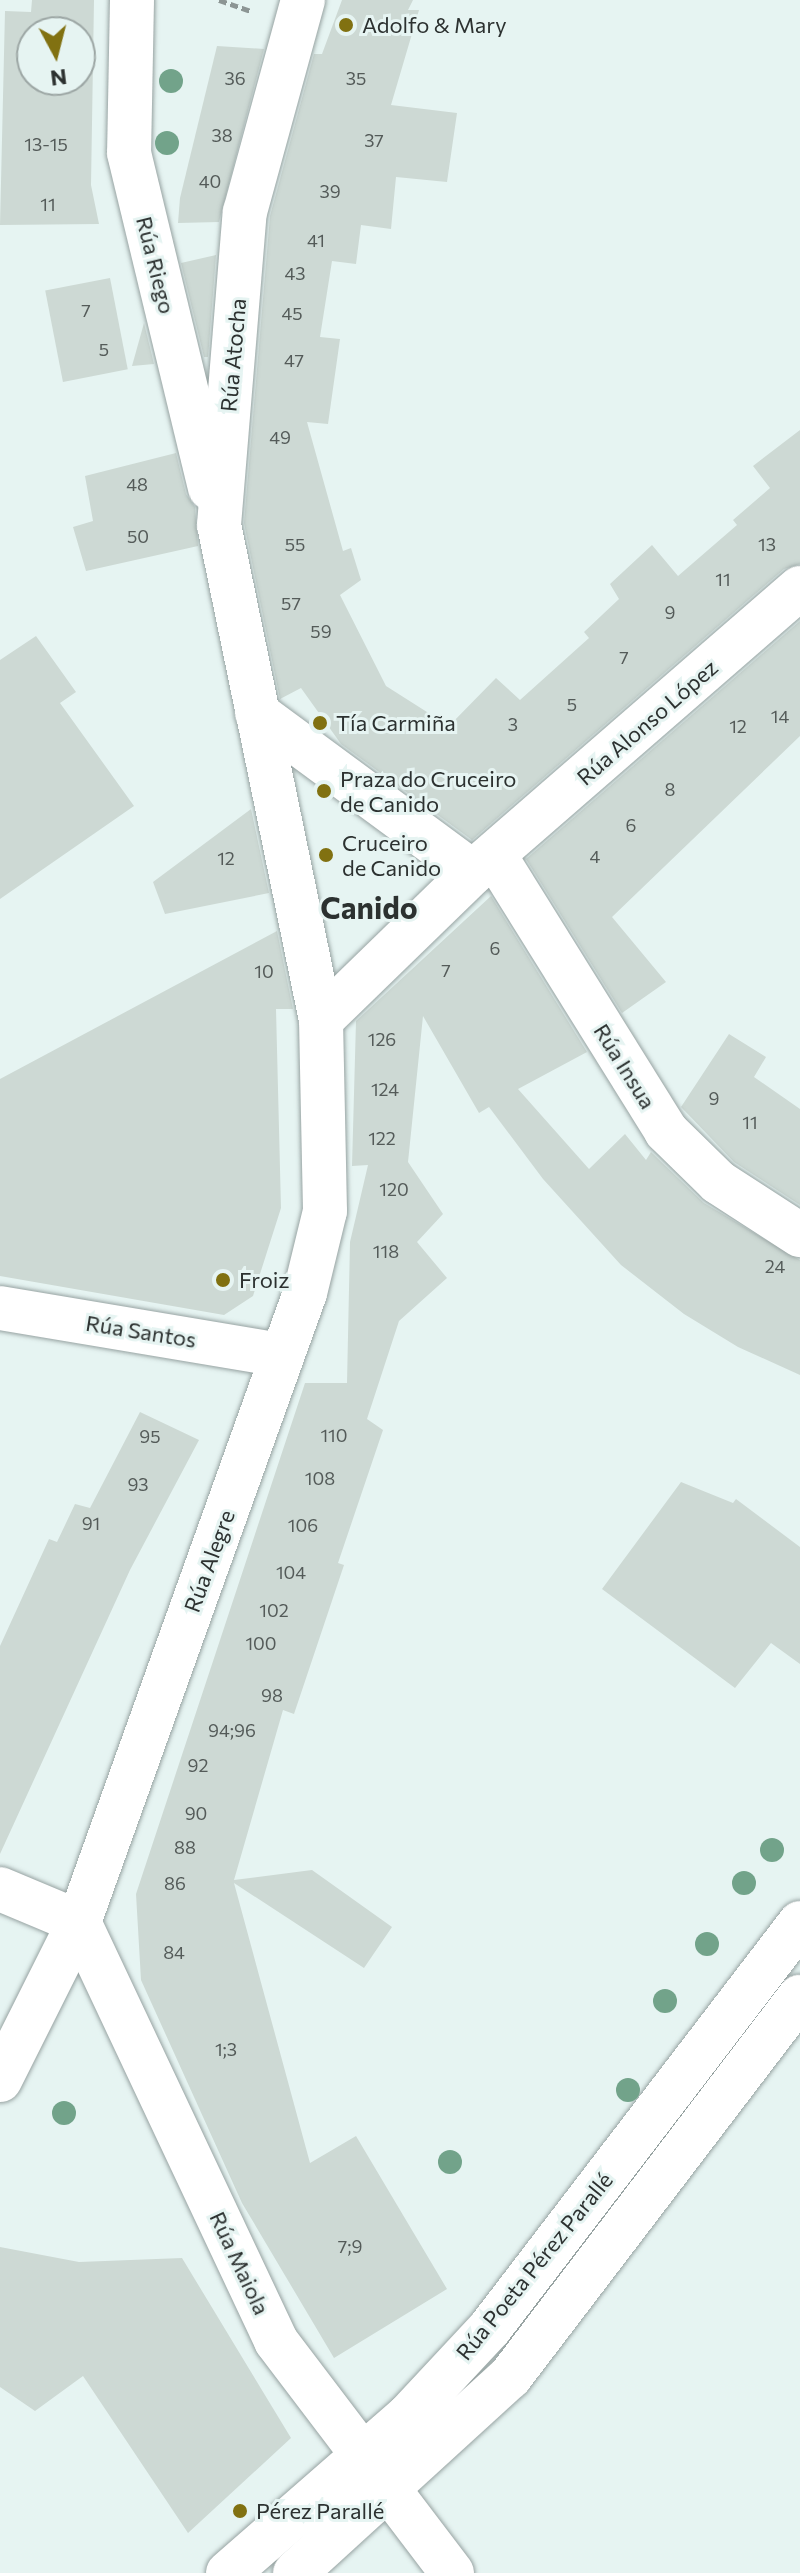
<!DOCTYPE html>
<html>
<head>
<meta charset="utf-8">
<style>
	body { margin:0 }
	#map { position:relative; width:800px; height:2573px; overflow:hidden; background:#e6f4f2; font-family:Commissioner,sans-serif }
	div>[style] { position:absolute }
	[style*='--x'] { left:calc(var(--x)*1px); top:calc(var(--y)*1px); width:calc(var(--w)*1px); rotate:calc(var(--a)*1deg) }
	.building>* { inset:0; background:#cdd9d4; transform-origin:0 0 }
	.path>* { height:5px; margin-top:-2.5px; transform-origin:0; background:repeating-linear-gradient(90deg,#8c9594 0 8px,transparent 0 12px) }
	.roads { filter:drop-shadow(0 0 2px #97a3a2) drop-shadow(0 0 2px #97a3a2) }
	.minor>* { height:44px; margin:-22px; padding:0 22px; transform-origin:22px; border-radius:22px; background:#fff }
	.trees>* { width:24px; height:24px; margin:-12px; border-radius:50%; background:#72a38a }
	.dots>* { width:22px; height:22px; translate:-50% -50%; box-sizing:border-box; border:4px solid #e6f4f2; border-radius:50% }
	span { translate:-50% -50%; white-space:nowrap; text-align:center; line-height:1.15; -webkit-text-stroke:6px #e6f4f2; paint-order:stroke }
	.number-label { font-size:18px; color:#545b59 }
	.number-label span { -webkit-text-stroke-width:0 }
	.poi-label { font-size:22px; color:#2c3130 }
	.left { translate:0 -50%; text-align:left }
	.street-label { font-size:22px; color:#2c3130 }
	.district-label { font-size:30px; color:#2c3130; font-weight:700 }
	.north { position:absolute; left:16px; top:16px; width:80px; height:80px; box-sizing:border-box; background:#e6f4f2; border:2px solid #9ca6a4; border-radius:50%; rotate:173deg; font-size:22px; font-weight:700; line-height:32px; text-align:center; color:#2c3130 }
	.north::after { content:''; display:block; margin:auto; width:28px; height:36px; background:#817111; clip-path:polygon(50% 0,100% 100%,50% 72%,0 100%) }
</style>
</head>
<body>
<div id="map">
	<div class="building">
		<div style="clip-path:polygon(evenodd,32px 0,94px 0,91px 185px,99px 224px,0 225px,5px 11px,31px 12px,32px 0,32px 32px,80px 32px,80px 80px,32px 80px,32px 32px)"></div>
		<div style="clip-path:polygon(342px 0,413px 0,408px 10px,419px 10px,391px 105px,457px 113px,447px 182px,396px 177px,391px 229px,361px 225px,356px 264px,332px 261px,320px 337px,340px 339px,328px 424px,307px 422px,343px 551px,351px 548px,361px 580px,340px 595px,386px 686px,449px 726px,496px 678px,520px 700px,589px 638px,584px 632px,619px 599px,610px 584px,652px 545px,678px 576px,737px 525px,733px 520px,770px 488px,753px 466px,800px 430px,800px 564px,784px 569px,472px 840px,341px 744px,301px 688px,280px 699px,244px 523px,270px 216px,314px 54px,322px 54px)"></div>
		<div style="clip-path:polygon(217px 46px,264px 49px,219px 222px,178px 223px,180px 198px)"></div>
		<div style="clip-path:polygon(216px 255px,208px 357px,204px 357px,181px 263px)"></div>
		<div style="left:110px;top:278px;width:93px;height:66px;rotate:79deg"></div>
		<div style="clip-path:polygon(144px 323px,154px 364px,132px 366px)"></div>
		<div style="clip-path:polygon(176px 453px,186px 494px,195px 507px,198px 546px,86px 571px,73px 527px,93px 521px,85px 476px)"></div>
		<div style="clip-path:polygon(800px 621px,800px 736px,612px 917px,666px 982px,622px 1013px,526px 859px)"></div>
		<div style="clip-path:polygon(36px 636px,76px 692px,60px 703px,134px 806px,0 899px,0 660px)"></div>
		<div style="clip-path:polygon(251px 809px,269px 893px,165px 914px,153px 882px)"></div>
		<div style="clip-path:polygon(491px 896px,587px 1052px,518px 1089px,589px 1169px,625px 1134px,646px 1160px,651px 1152px,704px 1203px,800px 1260px,800px 1375px,738px 1347px,684px 1314px,621px 1265px,543px 1179px,489px 1107px,479px 1113px,423px 1016px,408px 1162px,443px 1214px,417px 1242px,447px 1278px,399px 1321px,367px 1419px,383px 1430px,338px 1563px,344px 1565px,294px 1714px,283px 1710px,234px 1880px,312px 1870px,392px 1927px,364px 1968px,234px 1883px,310px 2163px,356px 2136px,447px 2289px,334px 2358px,242px 2203px,141px 1980px,136px 1894px,305px 1383px,347px 1383px,350px 1242px,368px 1165px,352px 1166px,356px 1021px)"></div>
		<div style="clip-path:polygon(277px 931px,293px 1009px,276px 1009px,281px 1208px,253px 1296px,224px 1315px,0 1276px,0 1079px)"></div>
		<div style="clip-path:polygon(729px 1034px,766px 1057px,754px 1077px,800px 1109px,800px 1205px,734px 1162px,681px 1107px)"></div>
		<div style="clip-path:polygon(140px 1412px,199px 1440px,130px 1570px,0 1854px,0 1646px,49px 1539px,57px 1542px,75px 1504px,90px 1508px)"></div>
		<div style="clip-path:polygon(681px 1482px,733px 1503px,736px 1499px,800px 1547px,800px 1664px,771px 1643px,735px 1688px,602px 1589px)"></div>
		<div style="clip-path:polygon(0 2247px,79px 2262px,182px 2258px,291px 2438px,188px 2533px,83px 2376px,35px 2411px,0 2387px)"></div>
	</div>
	<div class="path">
		<div style="--x:219;--y:0;--w:34;--a:19"></div>
	</div>
	<div class="roads">
		<div class="minor">
			<div style="--x:132;--y:0;--w:153;--a:91.1"></div>
			<div style="--x:129;--y:153;--w:345;--a:76.4"></div>
			<div style="--x:257;--y:713;--w:268;--a:36.4"></div>
			<div style="--x:495;--y:856;--w:324;--a:58.1"></div>
			<div style="--x:666;--y:1131;--w:73;--a:44.4"></div>
			<div style="--x:718;--y:1182;--w:98;--a:32.9"></div>
			<div style="--x:321;--y:1020;--w:212;--a:-44.2"></div>
			<div style="--x:473;--y:872;--w:433;--a:-41"></div>
			<div style="--x:0;--y:1308;--w:286;--a:9.5"></div>
			<div style="--x:0;--y:1889;--w:86;--a:22.7"></div>
			<div style="--x:79;--y:1922;--w:463;--a:64.8"></div>
			<div style="--x:276;--y:2341;--w:291;--a:52.8"></div>
			<div style="--x:0;--y:2080;--w:177;--a:-63.4"></div>
			<div style="--x:79;--y:1922;--w:668;--a:-70.24"></div>
			<div style="--x:305;--y:1293;--w:84;--a:-76.3"></div>
			<div style="--x:325;--y:1211;--w:191;--a:-91.2"></div>
			<div style="--x:321;--y:1020;--w:505;--a:-101.64"></div>
			<div style="--x:219;--y:525;--w:314;--a:-85.3"></div>
			<div style="--x:245;--y:212;--w:220;--a:-74.7"></div>
			<div style="--x:228;--y:2573;--w:239;--a:-41.1"></div>
			<div style="--x:408;--y:2416;--w:120;--a:-47"></div>
			<div style="--x:490;--y:2328;--w:510;--a:-52.57"></div>
			<div style="--x:295;--y:2573;--w:291;--a:-42.4"></div>
			<div style="--x:510;--y:2377;--w:478;--a:-52.7"></div>
		</div>
	</div>
	<div class="trees">
		<div style="left:171px;top:81px"></div>
		<div style="left:167px;top:143px"></div>
		<div style="left:772px;top:1850px"></div>
		<div style="left:744px;top:1883px"></div>
		<div style="left:707px;top:1944px"></div>
		<div style="left:665px;top:2001px"></div>
		<div style="left:628px;top:2090px"></div>
		<div style="left:64px;top:2113px"></div>
		<div style="left:450px;top:2162px"></div>
	</div>
	<div class="dots">
		<div style="left:346px;top:25px;background:#817111"></div>
		<div style="left:320px;top:723px;background:#817111"></div>
		<div style="left:324px;top:791px;background:#817111"></div>
		<div style="left:326px;top:855px;background:#817111"></div>
		<div style="left:223px;top:1280px;background:#817111"></div>
		<div style="left:240px;top:2511px;background:#817111"></div>
	</div>
	<div class="number-label">
		<span style="left:235px;top:78px">36</span>
		<span style="left:356px;top:78px">35</span>
		<span style="left:222px;top:135px">38</span>
		<span style="left:374px;top:140px">37</span>
		<span style="left:46px;top:144px">13-15</span>
		<span style="left:210px;top:181px">40</span>
		<span style="left:330px;top:191px">39</span>
		<span style="left:48px;top:204px">11</span>
		<span style="left:316px;top:240px">41</span>
		<span style="left:295px;top:273px">43</span>
		<span style="left:86px;top:310px">7</span>
		<span style="left:292px;top:313px">45</span>
		<span style="left:104px;top:349px">5</span>
		<span style="left:294px;top:360px">47</span>
		<span style="left:280px;top:437px">49</span>
		<span style="left:137px;top:484px">48</span>
		<span style="left:138px;top:536px">50</span>
		<span style="left:295px;top:544px">55</span>
		<span style="left:767px;top:544px">13</span>
		<span style="left:723px;top:579px">11</span>
		<span style="left:291px;top:603px">57</span>
		<span style="left:670px;top:612px">9</span>
		<span style="left:321px;top:631px">59</span>
		<span style="left:624px;top:657px">7</span>
		<span style="left:572px;top:704px">5</span>
		<span style="left:780px;top:716px">14</span>
		<span style="left:513px;top:724px">3</span>
		<span style="left:738px;top:726px">12</span>
		<span style="left:670px;top:789px">8</span>
		<span style="left:631px;top:825px">6</span>
		<span style="left:595px;top:856px">4</span>
		<span style="left:226px;top:858px">12</span>
		<span style="left:495px;top:948px">6</span>
		<span style="left:446px;top:970px">7</span>
		<span style="left:264px;top:971px">10</span>
		<span style="left:382px;top:1039px">126</span>
		<span style="left:385px;top:1089px">124</span>
		<span style="left:714px;top:1098px">9</span>
		<span style="left:750px;top:1122px">11</span>
		<span style="left:382px;top:1138px">122</span>
		<span style="left:394px;top:1189px">120</span>
		<span style="left:386px;top:1251px">118</span>
		<span style="left:775px;top:1266px">24</span>
		<span style="left:334px;top:1435px">110</span>
		<span style="left:150px;top:1436px">95</span>
		<span style="left:320px;top:1478px">108</span>
		<span style="left:138px;top:1484px">93</span>
		<span style="left:91px;top:1523px">91</span>
		<span style="left:303px;top:1525px">106</span>
		<span style="left:291px;top:1572px">104</span>
		<span style="left:274px;top:1610px">102</span>
		<span style="left:261px;top:1643px">100</span>
		<span style="left:272px;top:1695px">98</span>
		<span style="left:232px;top:1730px">94;96</span>
		<span style="left:198px;top:1765px">92</span>
		<span style="left:196px;top:1813px">90</span>
		<span style="left:185px;top:1847px">88</span>
		<span style="left:175px;top:1883px">86</span>
		<span style="left:174px;top:1952px">84</span>
		<span style="left:226px;top:2049px">1;3</span>
		<span style="left:350px;top:2246px">7;9</span>
	</div>
	<div class="poi-label">
		<span class="left" style="left:362px;top:25px">Adolfo &amp; Mary</span>
		<span class="left" style="left:336px;top:723px">Tía Carmiña</span>
		<span class="left" style="left:340px;top:791px">Praza do Cruceiro<br>de Canido</span>
		<span class="left" style="left:342px;top:855px">Cruceiro<br>de Canido</span>
		<span class="left" style="left:239px;top:1280px">Froiz</span>
		<span class="left" style="left:256px;top:2511px">Pérez Parallé</span>
	</div>
	<div class="street-label">
		<span style="left:156px;top:265px;rotate:76deg">Rúa Riego</span>
		<span style="left:233px;top:355px;rotate:-85deg">Rúa Atocha</span>
		<span style="left:647px;top:722px;rotate:-41deg">Rúa Alonso López</span>
		<span style="left:625px;top:1066px;rotate:58deg">Rúa Insua</span>
		<span style="left:141px;top:1331px;rotate:9deg">Rúa Santos</span>
		<span style="left:209px;top:1561px;rotate:-70deg">Rúa Alegre</span>
		<span style="left:240px;top:2263px;rotate:65deg">Rúa Maiola</span>
		<span style="left:534px;top:2266px;rotate:-51deg">Rúa Poeta Pérez Parallé</span>
	</div>
	<div class="district-label">
		<span style="left:369px;top:907px">Canido</span>
	</div>
	<div class="north">N</div>
</div>
</body>
</html>
